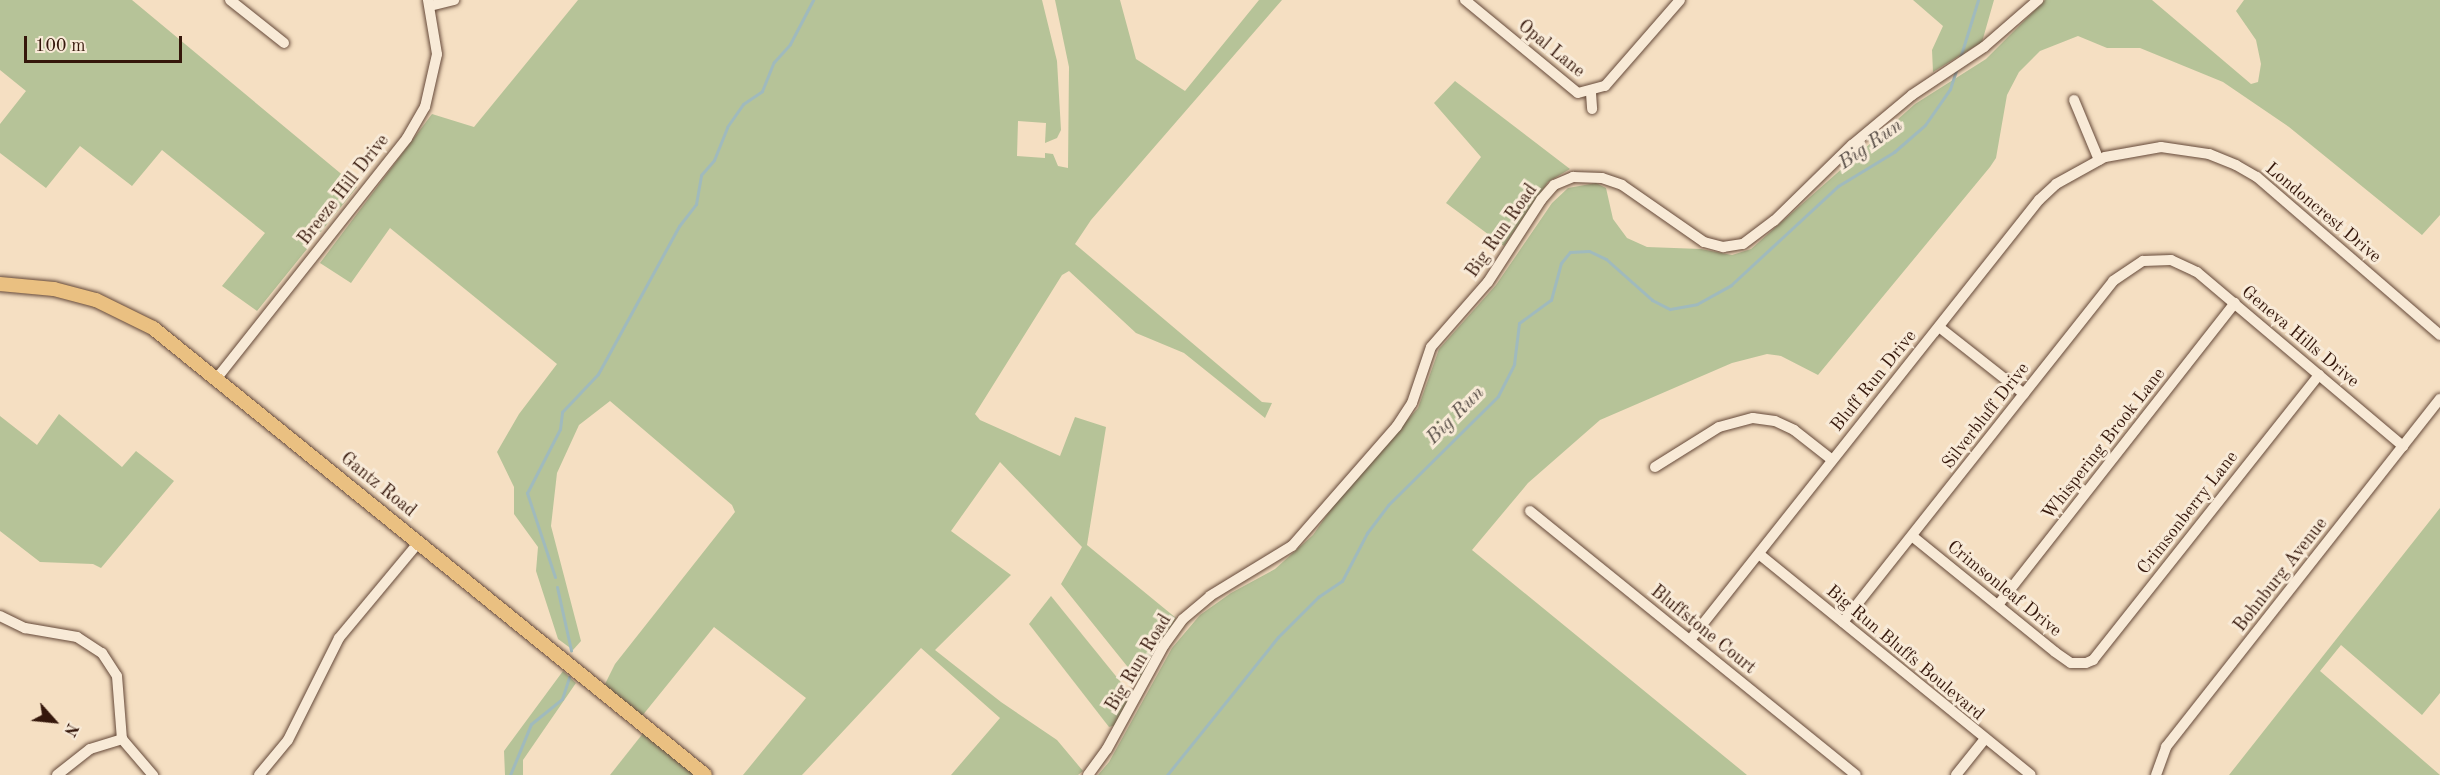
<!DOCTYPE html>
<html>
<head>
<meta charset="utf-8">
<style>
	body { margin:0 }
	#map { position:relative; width:2440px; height:775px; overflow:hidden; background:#f5dfc2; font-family:"Old Standard TT",serif }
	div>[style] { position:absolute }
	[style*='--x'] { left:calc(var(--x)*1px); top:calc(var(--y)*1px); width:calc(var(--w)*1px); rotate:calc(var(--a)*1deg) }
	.green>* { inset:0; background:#b6c398 }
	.stream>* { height:3px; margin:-1.5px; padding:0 1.5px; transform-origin:1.5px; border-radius:1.5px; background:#a0babd }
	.roads { filter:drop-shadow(0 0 2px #654939) drop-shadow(0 0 2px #654939) }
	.minor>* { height:10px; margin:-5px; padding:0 5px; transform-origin:5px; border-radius:5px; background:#f8ead7 }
	.major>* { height:14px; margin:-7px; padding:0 7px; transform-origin:7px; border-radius:7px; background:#eac081 }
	span { translate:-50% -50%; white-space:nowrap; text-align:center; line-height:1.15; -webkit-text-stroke:6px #f8ead7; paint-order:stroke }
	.street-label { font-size:18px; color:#35170b }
	.water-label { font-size:20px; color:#5a5049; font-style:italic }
	.north { position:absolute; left:24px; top:691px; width:60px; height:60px; -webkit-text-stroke:4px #f8ead7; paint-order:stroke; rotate:117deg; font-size:16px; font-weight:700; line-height:24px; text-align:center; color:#35170b }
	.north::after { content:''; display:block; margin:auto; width:21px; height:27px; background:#35170b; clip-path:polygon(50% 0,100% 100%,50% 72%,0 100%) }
	.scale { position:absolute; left:24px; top:36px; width:158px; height:27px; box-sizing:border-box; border:3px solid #35170b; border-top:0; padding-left:8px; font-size:18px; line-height:21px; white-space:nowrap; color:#35170b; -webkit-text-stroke:4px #f8ead7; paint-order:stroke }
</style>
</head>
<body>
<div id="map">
	<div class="green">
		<div style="clip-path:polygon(0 0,132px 0,357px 187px,257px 311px,222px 286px,265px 233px,162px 150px,132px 186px,80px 146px,46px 188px,0 153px,0 124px,26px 91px,0 70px)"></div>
		<div style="clip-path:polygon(578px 0,1042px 0,1057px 61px,1061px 130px,1057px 138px,1045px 143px,1046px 123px,1018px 121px,1017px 156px,1045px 158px,1045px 153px,1053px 154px,1058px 166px,1068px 168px,1069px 67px,1055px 0,1120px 0,1136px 59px,1185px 91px,1259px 0,1282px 0,1091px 220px,1075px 244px,1262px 402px,1272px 403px,1265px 418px,1184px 353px,1136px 333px,1069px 271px,1062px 275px,975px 414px,980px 420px,1060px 456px,1075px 417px,1106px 427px,1087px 545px,1176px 618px,1139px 681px,1061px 584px,1082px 547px,1000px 462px,951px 531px,1011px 575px,935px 650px,1001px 702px,1057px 740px,1083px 771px,1078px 775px,951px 775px,1000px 718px,921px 648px,802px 775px,743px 775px,806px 698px,714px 627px,642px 716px,604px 686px,615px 664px,735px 512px,732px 505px,610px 401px,579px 425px,557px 473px,551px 526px,581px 641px,573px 650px,558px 639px,536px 571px,538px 547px,514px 514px,514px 487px,497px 452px,519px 414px,557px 364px,390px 228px,351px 283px,320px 263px,432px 114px,474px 127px)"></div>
		<div style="clip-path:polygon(1913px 0,1994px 0,1982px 42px,1933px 72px,1932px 50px,1943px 26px)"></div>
		<div style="clip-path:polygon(2045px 0,2152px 0,2251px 84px,2258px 82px,2261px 64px,2256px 40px,2236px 11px,2244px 0,2440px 0,2440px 215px,2422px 235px,2289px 127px,2223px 82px,2140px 48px,2107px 48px,2078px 36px,2040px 51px,2019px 72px,2007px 95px,1996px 158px,1990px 167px,1818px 375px,1781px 356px,1767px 354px,1732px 363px,1600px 420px,1528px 483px,1472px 550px,1747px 775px,1098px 775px,1109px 762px,1172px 648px,1200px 615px,1231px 593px,1275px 569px,1313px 535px,1340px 496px,1418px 408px,1439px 349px,1496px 285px,1552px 203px,1568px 188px,1596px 183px,1606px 188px,1613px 219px,1627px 238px,1647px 247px,1701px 249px,1732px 255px,1751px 249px,1915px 104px,1986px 59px)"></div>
		<div style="clip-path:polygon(1455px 81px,1570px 169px,1548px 182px,1504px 246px,1446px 203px,1481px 157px,1434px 103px)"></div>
		<div style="clip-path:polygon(59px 414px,122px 467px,136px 451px,174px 481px,101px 568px,93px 564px,40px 562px,0 531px,0 416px,37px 445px)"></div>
		<div style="clip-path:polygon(2440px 508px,2440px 693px,2422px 715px,2341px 645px,2320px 671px,2440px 775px,2229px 775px)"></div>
		<div style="clip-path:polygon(1051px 596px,1132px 696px,1116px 725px,1109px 727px,1029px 624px)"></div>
		<div style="clip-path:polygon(563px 671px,576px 683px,523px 760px,523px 775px,505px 775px,504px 751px)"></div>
		<div style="clip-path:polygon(644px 732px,696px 775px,610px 775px)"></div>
	</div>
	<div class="stream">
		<div style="--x:1960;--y:58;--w:61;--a:-72.8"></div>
		<div style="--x:555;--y:577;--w:89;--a:-108.4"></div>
		<div style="--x:527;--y:493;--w:72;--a:-62.7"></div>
		<div style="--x:560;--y:429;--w:17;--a:-83"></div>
		<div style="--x:562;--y:412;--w:52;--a:-46.5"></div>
		<div style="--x:598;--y:374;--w:169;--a:-61.3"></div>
		<div style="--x:679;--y:226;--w:28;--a:-52"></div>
		<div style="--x:696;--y:204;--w:29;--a:-80"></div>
		<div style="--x:701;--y:175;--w:20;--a:-49"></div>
		<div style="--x:714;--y:160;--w:35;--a:-68"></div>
		<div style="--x:727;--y:127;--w:28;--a:-55"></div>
		<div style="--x:743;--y:104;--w:23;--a:-34"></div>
		<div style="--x:762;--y:91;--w:31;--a:-68"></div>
		<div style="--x:774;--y:62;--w:24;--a:-48"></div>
		<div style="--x:790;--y:44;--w:50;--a:-62.4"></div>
		<div style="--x:557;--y:587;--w:65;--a:77.5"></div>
		<div style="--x:510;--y:775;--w:55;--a:-67.6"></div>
		<div style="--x:531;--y:724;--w:40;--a:-39"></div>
		<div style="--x:562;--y:699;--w:23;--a:-72"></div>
		<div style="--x:1167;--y:775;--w:177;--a:-51.2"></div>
		<div style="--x:1278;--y:637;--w:57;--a:-45"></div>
		<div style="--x:1318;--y:597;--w:29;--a:-34"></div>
		<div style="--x:1342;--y:581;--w:54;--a:-62.5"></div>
		<div style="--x:1367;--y:533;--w:35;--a:-53"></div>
		<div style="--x:1388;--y:505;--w:155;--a:-44.7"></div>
		<div style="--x:1498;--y:396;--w:36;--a:-63"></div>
		<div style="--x:1514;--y:364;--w:41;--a:-83"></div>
		<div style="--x:1519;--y:323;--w:39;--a:-36"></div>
		<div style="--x:1551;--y:300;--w:38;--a:-75"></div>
		<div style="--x:1561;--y:263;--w:14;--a:-51"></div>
		<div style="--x:1570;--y:252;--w:19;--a:-3"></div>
		<div style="--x:1589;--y:251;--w:19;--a:25"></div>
		<div style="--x:1606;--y:259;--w:62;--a:41.7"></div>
		<div style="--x:1652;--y:300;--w:20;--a:27"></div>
		<div style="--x:1670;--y:309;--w:27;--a:-10"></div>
		<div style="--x:1697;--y:304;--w:39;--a:-29"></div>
		<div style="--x:1731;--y:285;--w:146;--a:-42.8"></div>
		<div style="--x:1838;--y:186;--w:66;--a:-31.3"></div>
		<div style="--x:1894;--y:152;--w:41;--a:-41.1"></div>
		<div style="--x:1925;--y:125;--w:44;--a:-55.2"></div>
		<div style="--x:1950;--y:89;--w:20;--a:-72"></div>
	</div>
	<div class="roads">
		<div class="minor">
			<div style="--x:230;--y:0;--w:69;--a:38.5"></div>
			<div style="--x:1465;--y:0;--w:146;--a:39.5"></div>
			<div style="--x:1578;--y:93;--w:28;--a:-15"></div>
			<div style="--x:1605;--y:86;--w:114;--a:-48.9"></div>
			<div style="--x:430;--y:6;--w:25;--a:-14"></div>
			<div style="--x:1591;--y:93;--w:16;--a:86"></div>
			<div style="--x:2074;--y:100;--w:65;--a:67.4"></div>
			<div style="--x:1939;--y:327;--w:108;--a:38.2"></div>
			<div style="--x:217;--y:378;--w:306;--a:-51.6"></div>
			<div style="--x:407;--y:138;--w:36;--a:-60"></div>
			<div style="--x:425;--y:107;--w:54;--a:-77.2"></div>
			<div style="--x:437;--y:54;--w:55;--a:-99.5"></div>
			<div style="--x:1655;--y:467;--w:75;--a:-32"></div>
			<div style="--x:1719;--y:427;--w:35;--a:-15"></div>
			<div style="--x:1753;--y:418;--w:22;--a:8"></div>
			<div style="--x:1775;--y:421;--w:21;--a:25"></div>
			<div style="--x:1794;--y:430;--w:47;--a:38.1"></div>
			<div style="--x:1530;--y:511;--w:419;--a:39"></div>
			<div style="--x:1912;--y:536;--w:184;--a:39"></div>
			<div style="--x:2055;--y:652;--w:19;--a:35"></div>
			<div style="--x:2071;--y:663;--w:15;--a:0"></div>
			<div style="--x:2086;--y:663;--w:8;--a:-23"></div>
			<div style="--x:2093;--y:660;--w:364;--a:-51.6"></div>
			<div style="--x:1759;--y:554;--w:350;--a:39.1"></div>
			<div style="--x:1998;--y:605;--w:384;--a:-51.9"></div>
			<div style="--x:0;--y:616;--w:28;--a:26"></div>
			<div style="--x:25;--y:628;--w:53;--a:9.8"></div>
			<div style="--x:77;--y:637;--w:30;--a:33"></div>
			<div style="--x:102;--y:653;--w:27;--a:57"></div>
			<div style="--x:117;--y:676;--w:63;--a:85.5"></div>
			<div style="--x:122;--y:739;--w:48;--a:49.3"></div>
			<div style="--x:1843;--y:622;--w:435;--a:-51.6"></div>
			<div style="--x:2113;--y:281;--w:36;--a:-34"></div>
			<div style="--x:2143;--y:261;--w:28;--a:-2"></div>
			<div style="--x:2171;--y:260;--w:29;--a:25"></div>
			<div style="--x:2197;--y:272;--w:270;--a:40.2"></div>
			<div style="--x:1690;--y:640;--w:562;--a:-51.58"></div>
			<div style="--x:2039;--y:200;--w:23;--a:-43"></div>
			<div style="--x:2056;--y:184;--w:56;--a:-28.9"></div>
			<div style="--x:2105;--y:157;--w:57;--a:-10.1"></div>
			<div style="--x:2161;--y:147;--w:49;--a:8.3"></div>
			<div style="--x:2209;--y:154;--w:29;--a:22"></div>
			<div style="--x:2236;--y:165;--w:24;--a:30"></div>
			<div style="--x:2257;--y:177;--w:242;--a:40.8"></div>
			<div style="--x:57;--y:775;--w:42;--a:-38.2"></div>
			<div style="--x:90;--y:749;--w:34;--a:-17"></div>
			<div style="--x:259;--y:775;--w:45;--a:-50.4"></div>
			<div style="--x:288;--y:740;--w:114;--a:-63.4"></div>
			<div style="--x:339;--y:638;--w:125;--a:-50.2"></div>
			<div style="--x:1088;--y:775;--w:32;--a:-54"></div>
			<div style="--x:1107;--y:749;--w:119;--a:-61.3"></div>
			<div style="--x:1164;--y:645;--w:32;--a:-54"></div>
			<div style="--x:1183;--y:619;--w:35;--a:-40"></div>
			<div style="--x:1210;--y:596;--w:96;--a:-31.4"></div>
			<div style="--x:1292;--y:546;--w:159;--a:-48.8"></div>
			<div style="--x:1397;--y:426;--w:27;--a:-57"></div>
			<div style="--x:1412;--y:403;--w:59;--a:-71.3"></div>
			<div style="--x:1431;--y:347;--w:86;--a:-48.8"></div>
			<div style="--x:1488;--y:282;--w:98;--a:-57.1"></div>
			<div style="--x:1541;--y:200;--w:20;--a:-49"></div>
			<div style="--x:1554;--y:185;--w:21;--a:-23"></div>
			<div style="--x:1573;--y:177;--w:29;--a:2"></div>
			<div style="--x:1602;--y:178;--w:21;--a:19"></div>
			<div style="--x:1622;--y:185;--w:100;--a:34.8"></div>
			<div style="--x:1704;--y:242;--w:20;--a:15"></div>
			<div style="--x:1723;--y:247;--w:20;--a:-9"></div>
			<div style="--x:1743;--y:244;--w:39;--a:-37"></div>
			<div style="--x:1774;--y:221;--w:109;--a:-44.3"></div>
			<div style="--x:1852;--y:145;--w:78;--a:-39.8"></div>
			<div style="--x:1912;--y:95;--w:87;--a:-33.7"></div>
			<div style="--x:1984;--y:47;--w:72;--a:-41"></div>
			<div style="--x:1956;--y:775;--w:45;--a:-51.3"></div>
			<div style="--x:2156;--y:775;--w:30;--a:-70"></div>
			<div style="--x:2166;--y:747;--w:443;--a:-51.8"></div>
		</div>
		<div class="major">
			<div style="--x:0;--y:284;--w:54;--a:5.3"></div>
			<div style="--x:54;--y:289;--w:43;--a:14.7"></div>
			<div style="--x:96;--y:300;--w:64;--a:26.2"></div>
			<div style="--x:153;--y:328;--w:710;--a:39"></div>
		</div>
	</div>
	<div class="street-label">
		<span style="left:1551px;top:49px;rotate:39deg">Opal Lane</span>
		<span style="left:344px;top:190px;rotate:-52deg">Breeze Hill Drive</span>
		<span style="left:2323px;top:213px;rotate:40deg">Londoncrest Drive</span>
		<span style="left:1502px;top:231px;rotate:-55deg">Big Run Road</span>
		<span style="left:2300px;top:337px;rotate:40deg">Geneva Hills Drive</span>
		<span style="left:1874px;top:381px;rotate:-51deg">Bluff Run Drive</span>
		<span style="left:1986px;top:416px;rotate:-52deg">Silverbluff Drive</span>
		<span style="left:2104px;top:444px;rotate:-52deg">Whispering Brook Lane</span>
		<span style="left:378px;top:485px;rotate:39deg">Gantz Road</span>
		<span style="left:2188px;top:513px;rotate:-52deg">Crimsonberry Lane</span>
		<span style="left:2281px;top:575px;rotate:-52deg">Bohnburg Avenue</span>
		<span style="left:2004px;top:589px;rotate:39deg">Crimsonleaf Drive</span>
		<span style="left:1703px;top:630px;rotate:39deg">Bluffstone Court</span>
		<span style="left:1905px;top:653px;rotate:40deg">Big Run Bluffs Boulevard</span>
		<span style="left:1139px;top:663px;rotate:-59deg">Big Run Road</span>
	</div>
	<div class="water-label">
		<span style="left:1871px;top:145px;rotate:-35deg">Big Run</span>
		<span style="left:1456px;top:416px;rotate:-45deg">Big Run</span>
	</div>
	<div class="north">N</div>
	<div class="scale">100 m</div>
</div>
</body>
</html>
